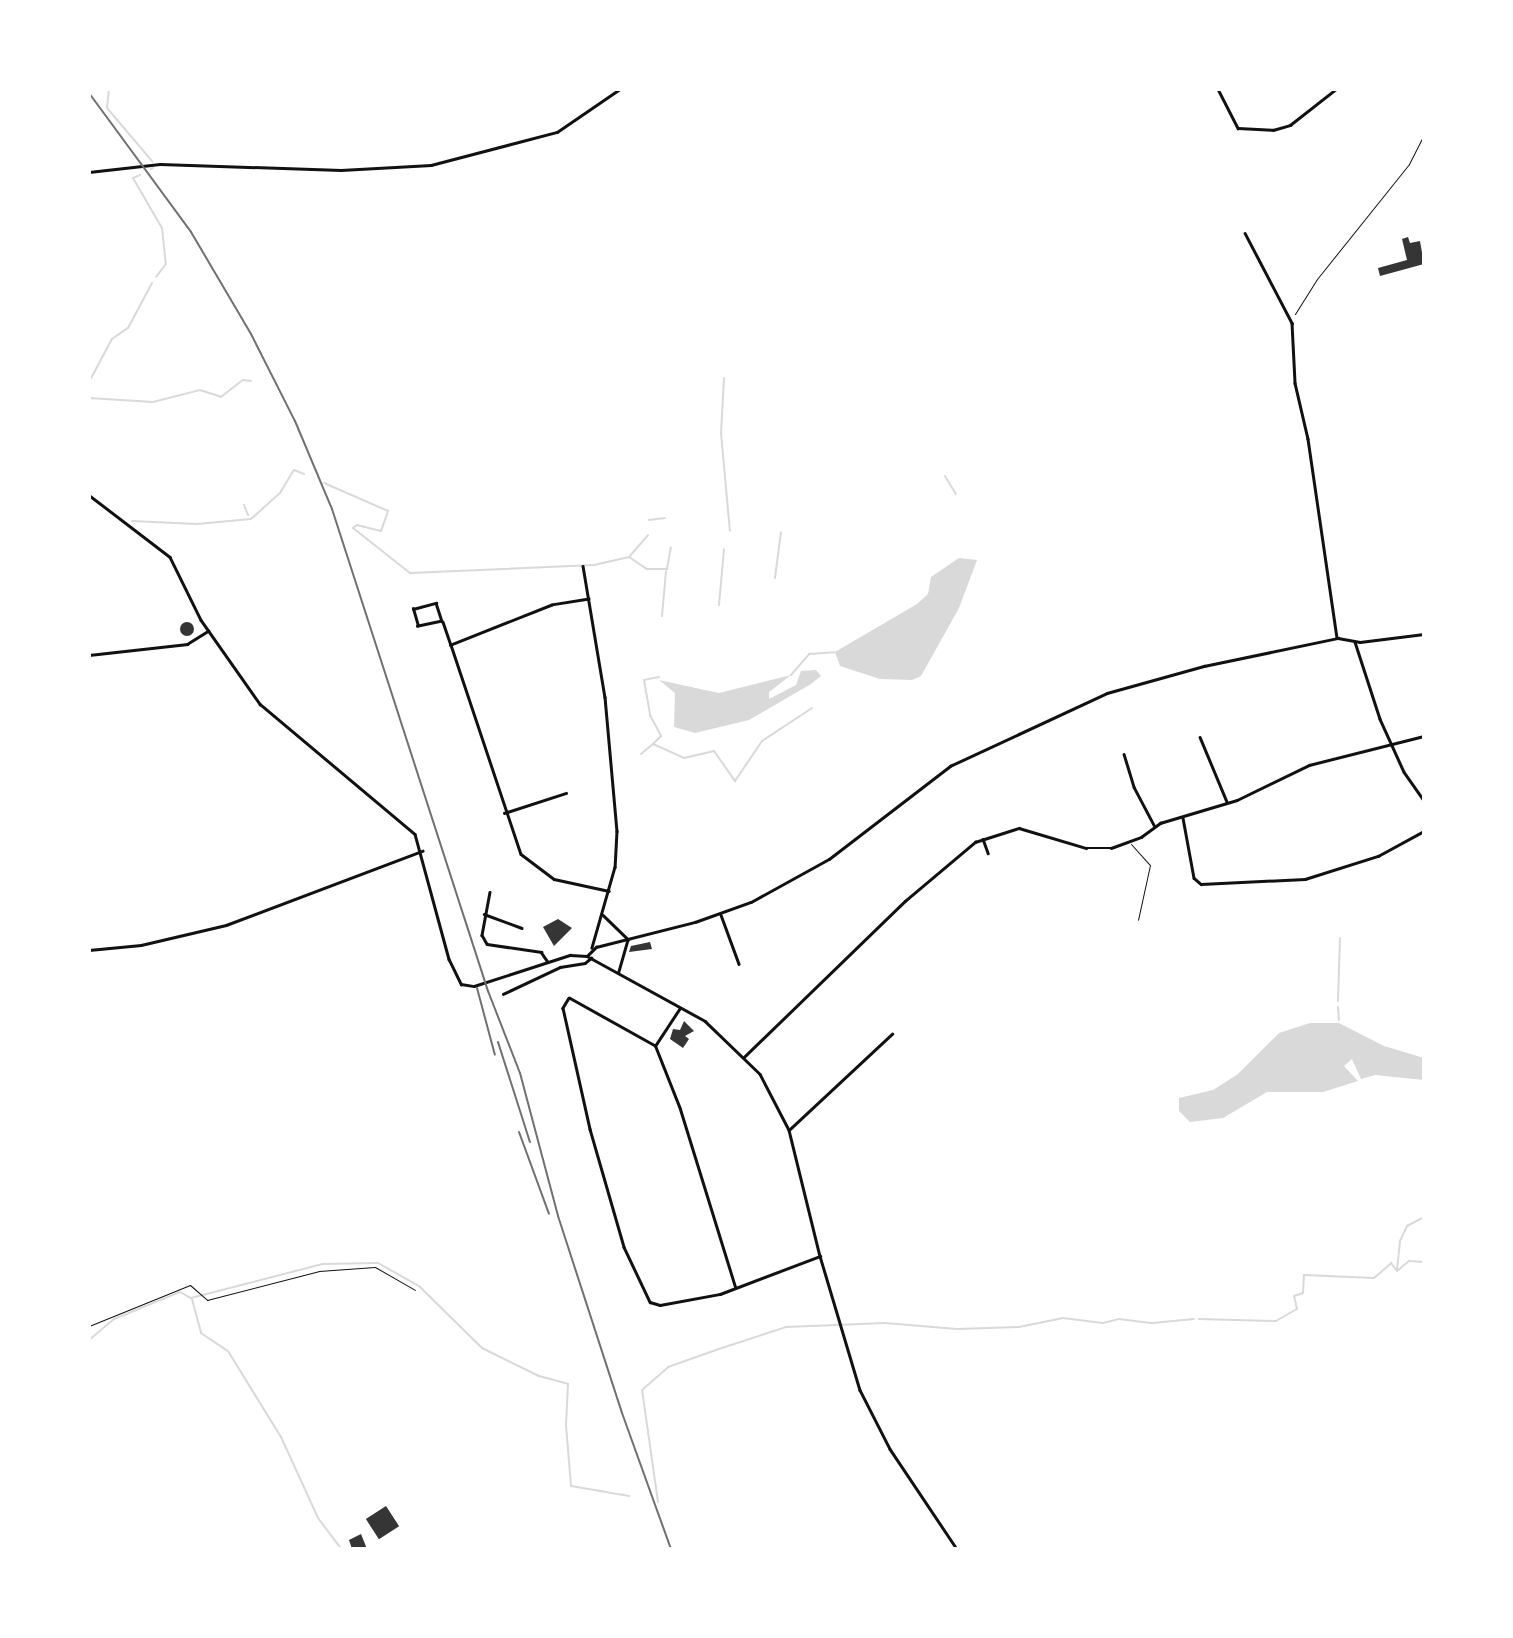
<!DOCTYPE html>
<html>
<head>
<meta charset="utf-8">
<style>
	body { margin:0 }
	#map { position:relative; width:1513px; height:1638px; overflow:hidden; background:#fff; font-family:Helvetica,sans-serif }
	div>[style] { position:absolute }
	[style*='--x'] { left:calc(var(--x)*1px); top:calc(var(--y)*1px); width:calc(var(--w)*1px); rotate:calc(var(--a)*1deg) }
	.water>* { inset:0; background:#d9d9d9 }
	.stream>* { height:2px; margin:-1px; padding:0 1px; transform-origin:1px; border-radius:1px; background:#d9d9d9 }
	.building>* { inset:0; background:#353535; transform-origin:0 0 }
	.round { border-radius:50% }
	.path>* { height:1px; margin:-0.5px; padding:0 0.5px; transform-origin:0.5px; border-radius:0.5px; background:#111 }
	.service>* { height:1px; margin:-0.5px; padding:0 0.5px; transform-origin:0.5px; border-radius:0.5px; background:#111 }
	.minor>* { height:2.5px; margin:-1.25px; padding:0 1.25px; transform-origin:1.25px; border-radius:1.25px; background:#111 }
	.tertiary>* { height:2.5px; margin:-1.25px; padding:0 1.25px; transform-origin:1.25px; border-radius:1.25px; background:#111 }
	.rail>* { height:2px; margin:-1px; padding:0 1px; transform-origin:1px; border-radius:1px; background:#707070 }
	span { translate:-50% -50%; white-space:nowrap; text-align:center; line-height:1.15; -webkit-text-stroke:5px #fff; paint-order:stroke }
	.frame { position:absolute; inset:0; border:91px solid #fff; pointer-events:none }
</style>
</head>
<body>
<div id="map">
	<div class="water">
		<div style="clip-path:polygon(959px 558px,977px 560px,959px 608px,921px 676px,912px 680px,880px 679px,840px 666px,835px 652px,917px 604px,928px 594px,931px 577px)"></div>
		<div style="clip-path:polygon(816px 670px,821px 676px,811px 684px,749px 720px,695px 733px,674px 727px,675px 693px,659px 680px,719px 693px,791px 675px,769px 692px,769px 699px,796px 685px,801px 671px)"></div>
		<div style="clip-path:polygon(1310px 1023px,1339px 1023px,1384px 1046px,1424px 1058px,1424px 1080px,1375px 1075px,1361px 1079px,1352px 1059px,1344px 1066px,1358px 1081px,1323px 1092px,1267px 1092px,1223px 1118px,1190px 1122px,1179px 1111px,1179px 1098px,1213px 1090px,1238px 1074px,1279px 1033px)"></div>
	</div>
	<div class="stream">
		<div style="--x:109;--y:89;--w:19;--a:96"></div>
		<div style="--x:107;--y:108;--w:70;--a:49.7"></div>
		<div style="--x:151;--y:169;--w:2;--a:-27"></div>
		<div style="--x:140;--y:175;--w:8;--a:157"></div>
		<div style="--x:133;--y:178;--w:58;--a:59.9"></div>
		<div style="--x:162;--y:228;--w:36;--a:84"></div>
		<div style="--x:166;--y:264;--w:16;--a:128"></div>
		<div style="--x:724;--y:378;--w:55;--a:93.1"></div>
		<div style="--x:721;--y:433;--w:98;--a:84.8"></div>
		<div style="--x:89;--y:382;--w:49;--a:-61.9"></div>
		<div style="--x:112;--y:339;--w:19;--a:-35"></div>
		<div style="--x:128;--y:328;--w:51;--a:-61.9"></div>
		<div style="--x:89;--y:398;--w:64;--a:3.6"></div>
		<div style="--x:153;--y:402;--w:49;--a:-14.3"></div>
		<div style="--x:200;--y:390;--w:22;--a:18"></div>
		<div style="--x:221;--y:397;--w:28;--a:-38"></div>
		<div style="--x:243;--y:380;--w:8;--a:7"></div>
		<div style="--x:945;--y:476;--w:21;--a:59"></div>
		<div style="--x:324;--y:483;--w:70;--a:23.6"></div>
		<div style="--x:388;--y:511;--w:21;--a:109"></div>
		<div style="--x:381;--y:531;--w:25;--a:-166"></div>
		<div style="--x:357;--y:525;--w:5;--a:143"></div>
		<div style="--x:353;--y:528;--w:73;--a:38.3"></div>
		<div style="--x:410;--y:573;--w:184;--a:-2.5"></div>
		<div style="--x:594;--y:565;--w:36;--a:-13"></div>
		<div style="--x:629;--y:557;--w:29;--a:-49"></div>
		<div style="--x:244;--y:505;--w:11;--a:68"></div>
		<div style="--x:649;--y:520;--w:16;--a:-7"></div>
		<div style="--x:132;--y:521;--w:65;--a:2.6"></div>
		<div style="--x:197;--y:524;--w:54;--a:-5.3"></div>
		<div style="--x:251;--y:519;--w:39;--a:-42"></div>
		<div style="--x:280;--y:493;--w:27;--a:-59"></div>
		<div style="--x:294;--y:470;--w:11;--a:22"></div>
		<div style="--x:629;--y:557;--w:22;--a:34"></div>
		<div style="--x:647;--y:569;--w:20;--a:0"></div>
		<div style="--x:667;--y:569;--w:22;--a:-80"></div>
		<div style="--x:775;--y:578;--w:46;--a:-82.6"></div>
		<div style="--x:719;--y:605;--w:56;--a:-84.9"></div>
		<div style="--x:662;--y:616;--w:45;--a:-84.9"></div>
		<div style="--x:791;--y:675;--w:28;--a:-49"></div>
		<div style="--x:809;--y:654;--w:26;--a:-4"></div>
		<div style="--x:659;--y:677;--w:15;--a:169"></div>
		<div style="--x:644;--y:680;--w:36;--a:80"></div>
		<div style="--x:650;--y:715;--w:24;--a:62"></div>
		<div style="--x:661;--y:736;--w:11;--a:135"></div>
		<div style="--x:653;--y:744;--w:34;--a:24"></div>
		<div style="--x:684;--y:758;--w:31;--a:-13"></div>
		<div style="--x:714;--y:751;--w:37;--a:55"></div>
		<div style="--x:735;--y:781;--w:48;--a:-56"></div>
		<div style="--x:762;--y:741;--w:60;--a:-33.4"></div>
		<div style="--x:641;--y:754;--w:16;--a:-40"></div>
		<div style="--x:1338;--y:1001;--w:63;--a:-88.2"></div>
		<div style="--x:1338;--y:1007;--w:13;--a:86"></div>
		<div style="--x:1397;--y:1270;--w:29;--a:-84"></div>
		<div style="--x:1400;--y:1241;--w:17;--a:-65"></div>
		<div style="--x:1407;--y:1226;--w:19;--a:-28"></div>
		<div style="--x:419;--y:1286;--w:88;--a:44.5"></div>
		<div style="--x:482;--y:1348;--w:64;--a:26.2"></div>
		<div style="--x:539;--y:1376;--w:30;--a:15"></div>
		<div style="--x:568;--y:1384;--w:41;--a:92.8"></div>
		<div style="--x:566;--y:1425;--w:61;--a:85.3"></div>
		<div style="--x:571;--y:1486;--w:59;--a:9.8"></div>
		<div style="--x:192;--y:1299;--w:35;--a:75"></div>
		<div style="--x:201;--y:1333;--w:32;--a:34"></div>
		<div style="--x:228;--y:1351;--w:101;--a:58.4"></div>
		<div style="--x:281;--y:1437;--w:89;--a:65.4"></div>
		<div style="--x:318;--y:1518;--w:39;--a:53"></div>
		<div style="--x:1199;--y:1319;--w:77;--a:1.5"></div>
		<div style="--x:1276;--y:1321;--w:24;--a:-30"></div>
		<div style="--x:1297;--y:1309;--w:13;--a:-103"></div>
		<div style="--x:1294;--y:1296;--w:9;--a:-18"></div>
		<div style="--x:1303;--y:1293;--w:18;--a:-87"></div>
		<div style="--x:1304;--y:1275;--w:70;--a:2.5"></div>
		<div style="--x:1374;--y:1278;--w:23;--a:-41"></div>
		<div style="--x:1391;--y:1263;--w:10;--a:53"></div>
		<div style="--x:1397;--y:1271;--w:16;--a:-40"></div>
		<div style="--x:1409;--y:1261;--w:15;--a:4"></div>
		<div style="--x:89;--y:1340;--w:33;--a:-40"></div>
		<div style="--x:114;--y:1319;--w:71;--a:-22.2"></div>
		<div style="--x:180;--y:1292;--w:13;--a:29"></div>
		<div style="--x:191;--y:1298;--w:135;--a:-14.5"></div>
		<div style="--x:322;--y:1264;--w:56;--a:-1"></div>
		<div style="--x:378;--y:1263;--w:45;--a:29.4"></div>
		<div style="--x:658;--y:1502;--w:113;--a:-98.1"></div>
		<div style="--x:642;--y:1390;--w:35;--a:-41"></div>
		<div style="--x:668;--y:1367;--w:51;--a:-19.5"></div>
		<div style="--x:716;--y:1350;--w:74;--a:-18.2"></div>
		<div style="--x:786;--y:1327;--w:99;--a:-2.3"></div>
		<div style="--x:885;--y:1323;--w:72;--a:4.8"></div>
		<div style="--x:957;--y:1329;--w:62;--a:-1.8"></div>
		<div style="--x:1019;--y:1327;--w:45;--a:-11.6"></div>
		<div style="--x:1063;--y:1318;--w:40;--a:7.1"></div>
		<div style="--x:1103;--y:1323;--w:16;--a:-14"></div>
		<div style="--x:1119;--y:1319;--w:34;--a:7"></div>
		<div style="--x:1153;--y:1323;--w:41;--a:-5.6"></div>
	</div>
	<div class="building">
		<div style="clip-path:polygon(1408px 237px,1410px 243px,1420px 241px,1424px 264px,1380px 276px,1378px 268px,1407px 260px,1402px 239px)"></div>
		<div class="round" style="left:180px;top:622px;width:14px;height:14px"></div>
		<div style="clip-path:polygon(558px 919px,572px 928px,554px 946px,543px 927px)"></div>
		<div style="clip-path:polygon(650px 942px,652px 949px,629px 952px,631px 946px)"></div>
		<div style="clip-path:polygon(684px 1021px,694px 1031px,685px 1036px,689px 1039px,683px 1048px,670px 1039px,673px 1029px,680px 1030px)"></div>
		<div style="left:386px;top:1506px;width:24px;height:24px;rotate:57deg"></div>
		<div style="clip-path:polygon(361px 1534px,367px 1549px,352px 1549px,349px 1540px)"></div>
	</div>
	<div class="path">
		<div style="--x:1295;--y:314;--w:41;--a:-57.8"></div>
		<div style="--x:1317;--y:279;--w:147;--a:-51.3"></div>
		<div style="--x:1409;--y:164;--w:33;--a:-63"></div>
		<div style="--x:89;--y:1326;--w:109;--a:-22.1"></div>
		<div style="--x:190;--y:1285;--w:23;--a:41"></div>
		<div style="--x:207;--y:1300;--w:116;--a:-14.5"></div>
		<div style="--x:319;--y:1271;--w:56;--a:-4.1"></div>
		<div style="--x:375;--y:1267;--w:46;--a:29.9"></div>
	</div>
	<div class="service">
		<div style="--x:1131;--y:844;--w:28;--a:48"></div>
		<div style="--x:1150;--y:865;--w:56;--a:102.3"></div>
	</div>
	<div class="minor">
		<div style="--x:1218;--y:89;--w:44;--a:62.9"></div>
		<div style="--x:1238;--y:128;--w:35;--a:3"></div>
		<div style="--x:1273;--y:130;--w:18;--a:-16"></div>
		<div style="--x:1290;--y:125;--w:58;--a:-38"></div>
		<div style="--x:89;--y:172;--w:71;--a:-6.4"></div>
		<div style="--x:160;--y:164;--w:181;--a:1.9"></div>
		<div style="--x:341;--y:170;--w:90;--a:-3.2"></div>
		<div style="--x:431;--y:165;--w:130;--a:-14.7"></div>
		<div style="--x:557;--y:132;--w:76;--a:-34.3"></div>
		<div style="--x:1245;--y:233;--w:102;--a:62.4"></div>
		<div style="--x:1292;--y:323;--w:60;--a:87.1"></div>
		<div style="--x:1295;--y:383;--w:57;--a:76.9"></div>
		<div style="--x:1308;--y:439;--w:200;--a:81.7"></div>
		<div style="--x:583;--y:566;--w:133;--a:80.5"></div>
		<div style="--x:605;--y:697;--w:135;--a:84.9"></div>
		<div style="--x:617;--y:831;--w:36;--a:93"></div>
		<div style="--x:615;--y:867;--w:84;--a:105.9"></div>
		<div style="--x:589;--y:599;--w:37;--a:171"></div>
		<div style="--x:552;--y:605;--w:109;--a:158.4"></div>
		<div style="--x:451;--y:645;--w:220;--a:71.5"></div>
		<div style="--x:521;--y:854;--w:41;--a:37.1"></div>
		<div style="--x:554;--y:879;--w:56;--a:12.3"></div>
		<div style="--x:436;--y:603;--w:19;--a:72"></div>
		<div style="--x:442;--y:621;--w:25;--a:168"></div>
		<div style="--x:418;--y:626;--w:18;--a:-106"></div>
		<div style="--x:413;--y:609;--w:24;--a:-15"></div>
		<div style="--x:443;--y:622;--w:24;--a:71"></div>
		<div style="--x:1355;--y:642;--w:81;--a:72"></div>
		<div style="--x:1380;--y:719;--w:58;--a:65.6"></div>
		<div style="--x:1404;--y:772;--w:35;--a:55"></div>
		<div style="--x:89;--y:655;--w:99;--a:-6.4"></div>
		<div style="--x:187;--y:644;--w:25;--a:-32"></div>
		<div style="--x:1200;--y:737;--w:70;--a:67.4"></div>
		<div style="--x:1124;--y:754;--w:34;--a:73"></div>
		<div style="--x:1134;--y:787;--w:43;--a:62.2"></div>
		<div style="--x:504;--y:813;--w:65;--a:-17.9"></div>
		<div style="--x:1183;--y:818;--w:61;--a:79.6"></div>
		<div style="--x:1194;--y:878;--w:9;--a:41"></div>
		<div style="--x:1201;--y:884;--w:104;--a:-2.8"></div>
		<div style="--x:1305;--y:879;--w:77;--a:-17.5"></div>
		<div style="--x:1378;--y:856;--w:52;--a:-28.5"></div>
		<div style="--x:983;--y:839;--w:15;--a:70"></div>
		<div style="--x:490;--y:892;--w:44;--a:100.5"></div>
		<div style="--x:482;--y:935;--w:10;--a:61"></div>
		<div style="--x:487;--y:944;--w:55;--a:8.4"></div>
		<div style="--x:541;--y:952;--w:12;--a:55"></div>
		<div style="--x:484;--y:914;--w:40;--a:20.2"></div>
		<div style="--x:603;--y:915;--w:35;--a:44"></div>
		<div style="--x:721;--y:915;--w:52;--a:69.8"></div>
		<div style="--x:89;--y:950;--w:52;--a:-5.5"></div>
		<div style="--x:141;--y:945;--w:87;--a:-13.2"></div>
		<div style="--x:226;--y:925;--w:210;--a:-20.7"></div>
		<div style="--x:587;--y:956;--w:13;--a:-45"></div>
		<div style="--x:596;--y:947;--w:102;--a:-14.2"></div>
		<div style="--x:695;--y:922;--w:59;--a:-19.7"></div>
		<div style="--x:751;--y:902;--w:89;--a:-28.9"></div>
		<div style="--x:829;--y:859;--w:153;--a:-37.5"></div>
		<div style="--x:950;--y:766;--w:173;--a:-24.9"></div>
		<div style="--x:1107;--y:693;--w:101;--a:-15.6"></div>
		<div style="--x:1204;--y:666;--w:137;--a:-11.8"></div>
		<div style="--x:1338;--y:638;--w:22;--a:10"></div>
		<div style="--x:1360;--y:642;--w:64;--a:-7.1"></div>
		<div style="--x:618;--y:973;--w:35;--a:-74"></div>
		<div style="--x:503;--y:994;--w:63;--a:-25.3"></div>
		<div style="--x:560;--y:967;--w:25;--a:-9"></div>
		<div style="--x:585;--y:963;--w:8;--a:-40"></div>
		<div style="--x:655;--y:1046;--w:45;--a:-56.7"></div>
		<div style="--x:744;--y:1057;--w:224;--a:-44.1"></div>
		<div style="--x:905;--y:901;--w:92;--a:-40.1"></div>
		<div style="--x:975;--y:842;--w:46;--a:-17.7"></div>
		<div style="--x:1019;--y:828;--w:70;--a:16.6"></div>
		<div style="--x:1086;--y:848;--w:25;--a:0"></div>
		<div style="--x:1111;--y:848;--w:32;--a:-20"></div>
		<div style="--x:1141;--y:837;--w:24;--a:-36"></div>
		<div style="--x:1160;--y:823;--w:80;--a:-16.6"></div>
		<div style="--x:1237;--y:800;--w:80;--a:-25.9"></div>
		<div style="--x:1309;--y:765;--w:119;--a:-14.2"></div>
		<div style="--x:789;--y:1130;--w:141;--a:-43"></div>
		<div style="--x:735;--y:1287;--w:186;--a:-107.2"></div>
		<div style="--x:680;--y:1109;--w:68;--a:-111.6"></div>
		<div style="--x:655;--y:1046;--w:98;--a:-150.8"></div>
		<div style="--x:569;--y:998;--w:12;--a:121"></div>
		<div style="--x:563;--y:1008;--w:124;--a:77.4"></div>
		<div style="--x:590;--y:1129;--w:123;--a:73.9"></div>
		<div style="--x:624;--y:1247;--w:61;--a:64.7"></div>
		<div style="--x:650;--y:1302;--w:10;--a:17"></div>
		<div style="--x:660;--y:1305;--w:61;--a:-10.4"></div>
		<div style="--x:720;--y:1294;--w:107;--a:-20.8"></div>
	</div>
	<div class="tertiary">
		<div style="--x:89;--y:495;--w:102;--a:37.4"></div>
		<div style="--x:170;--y:557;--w:70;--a:63.8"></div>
		<div style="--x:201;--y:620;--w:103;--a:54.9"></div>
		<div style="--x:260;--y:704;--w:202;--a:40"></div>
		<div style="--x:415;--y:834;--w:130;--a:74.8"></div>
		<div style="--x:449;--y:959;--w:28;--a:64"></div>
		<div style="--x:461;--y:984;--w:13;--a:9"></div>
		<div style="--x:474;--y:986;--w:101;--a:-17.9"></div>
		<div style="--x:570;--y:955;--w:17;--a:3"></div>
		<div style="--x:587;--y:956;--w:135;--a:28.8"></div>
		<div style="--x:705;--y:1021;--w:76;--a:43.9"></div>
		<div style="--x:760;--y:1074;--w:63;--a:62.6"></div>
		<div style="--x:789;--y:1130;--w:130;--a:76.2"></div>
		<div style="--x:820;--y:1256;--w:140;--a:73.4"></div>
		<div style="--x:860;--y:1390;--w:66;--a:63"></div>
		<div style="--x:890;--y:1449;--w:120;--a:56.2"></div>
	</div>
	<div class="rail">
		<div style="--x:89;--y:93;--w:172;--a:53.7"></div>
		<div style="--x:191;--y:232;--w:118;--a:59.5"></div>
		<div style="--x:251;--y:334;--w:97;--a:63.2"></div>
		<div style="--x:295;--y:421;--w:95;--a:67.2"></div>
		<div style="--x:332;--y:509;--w:507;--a:72.07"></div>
		<div style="--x:488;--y:991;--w:88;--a:68.7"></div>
		<div style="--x:520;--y:1073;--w:148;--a:75.1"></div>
		<div style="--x:558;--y:1216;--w:207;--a:72"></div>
		<div style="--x:622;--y:1413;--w:145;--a:70.2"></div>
		<div style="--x:477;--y:988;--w:69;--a:75"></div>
		<div style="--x:498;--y:1042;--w:105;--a:72.3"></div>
		<div style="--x:519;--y:1132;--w:87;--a:69.9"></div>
	</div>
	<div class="frame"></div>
</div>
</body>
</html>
